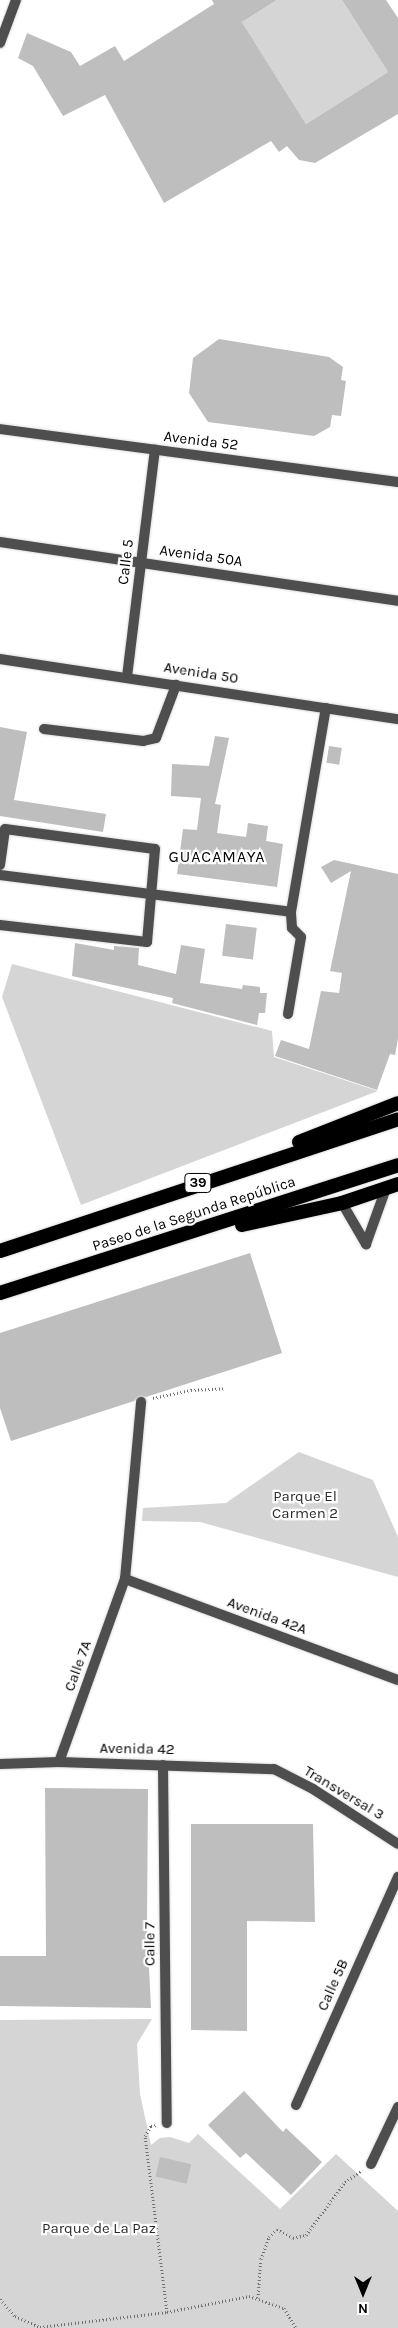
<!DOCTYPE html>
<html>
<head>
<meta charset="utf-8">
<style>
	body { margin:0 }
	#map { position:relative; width:398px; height:2328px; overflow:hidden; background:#fff; font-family:Karla,sans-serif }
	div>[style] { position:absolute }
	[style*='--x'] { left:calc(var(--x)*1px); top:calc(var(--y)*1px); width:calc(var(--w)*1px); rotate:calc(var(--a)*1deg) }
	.green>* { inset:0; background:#d5d5d5 }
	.building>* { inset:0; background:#bebebe; transform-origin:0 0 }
	.path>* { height:3px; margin-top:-1.5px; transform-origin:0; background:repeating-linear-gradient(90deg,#707070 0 1px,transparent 0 3.5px) }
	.roads { filter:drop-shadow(0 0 1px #dbdbdb) drop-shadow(0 0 1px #dbdbdb) }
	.service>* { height:10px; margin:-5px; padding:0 5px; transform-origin:5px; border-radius:5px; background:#4e4e4e }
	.minor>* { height:10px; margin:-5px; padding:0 5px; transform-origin:5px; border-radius:5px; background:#4e4e4e }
	.tertiary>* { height:10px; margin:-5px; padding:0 5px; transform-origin:5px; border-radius:5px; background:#4e4e4e }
	.trunk>* { height:14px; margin:-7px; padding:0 7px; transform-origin:7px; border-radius:7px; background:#000 }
	span { translate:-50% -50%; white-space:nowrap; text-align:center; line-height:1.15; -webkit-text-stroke:4.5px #fff; paint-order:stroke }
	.shield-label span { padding:1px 4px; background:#fff; border:1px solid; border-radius:4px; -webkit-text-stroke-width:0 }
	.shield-label { font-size:14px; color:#000; font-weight:700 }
	.street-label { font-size:15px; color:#000 }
	.park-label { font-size:15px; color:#2c2c2c }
	.neighbourhood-label { font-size:16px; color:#000; letter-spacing:1px }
	.north { position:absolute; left:338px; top:2268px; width:50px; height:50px; -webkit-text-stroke:4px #fff; paint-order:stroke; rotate:180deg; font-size:14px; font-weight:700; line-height:20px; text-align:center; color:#000 }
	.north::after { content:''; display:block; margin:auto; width:18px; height:22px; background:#000; clip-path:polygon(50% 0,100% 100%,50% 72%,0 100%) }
</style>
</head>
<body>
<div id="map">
	<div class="green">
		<div style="clip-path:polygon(277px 0,342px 0,388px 72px,306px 124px,242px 22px)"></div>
		<div style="clip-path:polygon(12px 964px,272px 1031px,274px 1057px,378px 1091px,81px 1205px,2px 997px)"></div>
		<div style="clip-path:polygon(299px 1452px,373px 1480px,398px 1537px,398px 1577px,200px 1522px,142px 1521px,143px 1508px,226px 1503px)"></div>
		<div style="clip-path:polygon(152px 2019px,137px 2044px,140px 2094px,151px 2145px,160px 2138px,170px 2137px,189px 2143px,198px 2134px,280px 2209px,336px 2154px,398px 2211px,398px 2328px,0 2328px,0 2020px)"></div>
	</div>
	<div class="building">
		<div style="clip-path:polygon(212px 0,277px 0,242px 22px,306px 124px,388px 72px,342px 0,386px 0,398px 18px,398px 114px,315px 163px,299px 160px,287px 146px,279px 152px,271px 141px,164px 203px,105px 95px,63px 116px,33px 66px,18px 58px,27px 33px,71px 52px,80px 66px,115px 46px,124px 61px,214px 4px)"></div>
		<div style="clip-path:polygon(219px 339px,329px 357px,343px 367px,341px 380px,346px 381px,341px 416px,332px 415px,330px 427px,314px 436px,208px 422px,189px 393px,193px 358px)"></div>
		<div style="clip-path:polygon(0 727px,27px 732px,14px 800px,106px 814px,103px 832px,0 816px)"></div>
		<div style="clip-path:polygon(215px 736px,229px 738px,215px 804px,221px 805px,217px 833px,246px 837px,248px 823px,268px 826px,266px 841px,283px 844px,277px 887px,177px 874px,183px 829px,197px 830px,201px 798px,171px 796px,172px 764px,209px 766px)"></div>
		<div style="left:329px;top:746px;width:13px;height:17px;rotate:9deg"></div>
		<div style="clip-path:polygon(334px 860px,398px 874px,398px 1039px,395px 1055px,390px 1054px,377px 1090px,275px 1056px,281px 1040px,309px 1049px,321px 991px,339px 993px,342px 973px,330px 971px,351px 871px,331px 883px,321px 867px)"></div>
		<div style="left:226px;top:924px;width:31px;height:32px;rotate:7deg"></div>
		<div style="clip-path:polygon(75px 943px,114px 950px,114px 946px,139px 948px,138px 965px,176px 974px,181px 945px,205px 949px,200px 983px,242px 989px,243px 985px,260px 987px,260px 993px,267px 993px,265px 1013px,259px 1013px,257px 1025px,172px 1003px,173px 998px,72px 976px)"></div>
		<div style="clip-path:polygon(250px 1253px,282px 1353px,146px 1397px,139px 1396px,134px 1401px,11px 1441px,0 1408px,0 1333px)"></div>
		<div style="clip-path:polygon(45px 1788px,148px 1789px,147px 1927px,151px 2008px,0 2006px,0 1956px,46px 1956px)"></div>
		<div style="clip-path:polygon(191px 1824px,313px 1824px,315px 1922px,247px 1921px,247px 2031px,191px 2030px)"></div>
		<div style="clip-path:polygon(244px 2091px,283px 2132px,286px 2128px,322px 2162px,291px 2195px,246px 2153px,240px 2158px,208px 2125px)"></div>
		<div style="left:160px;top:2157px;width:32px;height:20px;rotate:13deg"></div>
	</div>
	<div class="path">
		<div style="--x:153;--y:1398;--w:39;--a:-12"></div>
		<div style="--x:191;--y:1390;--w:35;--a:-3"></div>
		<div style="--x:258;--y:2298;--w:39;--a:-86"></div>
		<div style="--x:261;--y:2259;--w:23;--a:-70"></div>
		<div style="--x:269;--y:2237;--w:11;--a:-45"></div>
		<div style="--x:277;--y:2229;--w:18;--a:29"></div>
		<div style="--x:293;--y:2238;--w:13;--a:-13"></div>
		<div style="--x:306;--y:2235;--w:66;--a:-53.7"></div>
		<div style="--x:345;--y:2182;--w:21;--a:-35"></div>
		<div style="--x:0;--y:2299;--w:23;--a:49"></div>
		<div style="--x:15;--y:2316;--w:27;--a:24"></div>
		<div style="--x:40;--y:2327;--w:128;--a:-6.7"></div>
		<div style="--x:167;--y:2312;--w:177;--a:-97.1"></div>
		<div style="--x:145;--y:2136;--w:12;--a:-59"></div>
		<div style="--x:151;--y:2126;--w:5;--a:-11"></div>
		<div style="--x:167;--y:2312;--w:84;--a:-11"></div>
		<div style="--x:249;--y:2296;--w:37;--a:19"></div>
		<div style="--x:284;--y:2308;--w:23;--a:59"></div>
	</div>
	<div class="roads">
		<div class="service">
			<div style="--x:44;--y:729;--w:100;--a:6.9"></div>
			<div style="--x:143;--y:741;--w:13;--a:-13"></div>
			<div style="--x:156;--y:738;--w:57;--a:-69.3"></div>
			<div style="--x:0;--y:865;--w:36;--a:-82"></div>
			<div style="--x:5;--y:829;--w:151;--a:7.6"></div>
			<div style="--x:155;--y:849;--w:93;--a:94.9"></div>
			<div style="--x:147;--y:942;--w:148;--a:-173.4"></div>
			<div style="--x:0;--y:875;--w:293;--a:7.2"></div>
			<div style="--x:288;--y:1014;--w:78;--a:-80.4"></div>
			<div style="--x:301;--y:937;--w:13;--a:-135"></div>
			<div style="--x:292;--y:928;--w:16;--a:-94"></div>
			<div style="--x:291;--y:912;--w:207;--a:-80.3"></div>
			<div style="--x:342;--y:1203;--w:48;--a:59.7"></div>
			<div style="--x:366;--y:1244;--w:59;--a:-70.3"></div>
		</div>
		<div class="minor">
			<div style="--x:0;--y:43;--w:46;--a:-69.6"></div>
			<div style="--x:0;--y:429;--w:402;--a:7.6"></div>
			<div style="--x:0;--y:542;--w:402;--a:8.4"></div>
			<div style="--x:127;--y:677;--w:229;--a:-83"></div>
			<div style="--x:125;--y:1579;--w:291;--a:20.3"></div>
			<div style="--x:59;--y:1762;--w:195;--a:-70.2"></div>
			<div style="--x:125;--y:1579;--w:178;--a:-84.8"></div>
			<div style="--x:0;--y:1764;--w:59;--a:-1.9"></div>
			<div style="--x:59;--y:1762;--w:215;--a:1.9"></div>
			<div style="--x:274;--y:1769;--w:44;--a:27.1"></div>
			<div style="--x:313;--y:1789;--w:101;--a:32.9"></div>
			<div style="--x:163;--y:1765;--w:358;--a:89.4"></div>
			<div style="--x:296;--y:2105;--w:250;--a:-65.9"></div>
			<div style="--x:371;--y:2164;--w:63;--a:-64.7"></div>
		</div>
		<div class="tertiary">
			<div style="--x:0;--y:659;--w:402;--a:8.6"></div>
		</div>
		<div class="trunk">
			<div style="--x:299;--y:1142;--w:106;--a:-21.5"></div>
			<div style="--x:242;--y:1225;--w:102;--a:-12.4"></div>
			<div style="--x:342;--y:1203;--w:59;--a:-18.7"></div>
			<div style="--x:0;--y:1251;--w:419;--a:-18.3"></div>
			<div style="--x:0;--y:1293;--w:418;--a:-17.8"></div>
		</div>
	</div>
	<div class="shield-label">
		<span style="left:198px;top:1183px">39</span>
	</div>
	<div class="street-label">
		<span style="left:201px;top:441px;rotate:7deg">Avenida 52</span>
		<span style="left:201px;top:556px;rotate:8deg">Avenida 50A</span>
		<span style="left:126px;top:562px;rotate:-83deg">Calle 5</span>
		<span style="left:201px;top:673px;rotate:9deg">Avenida 50</span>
		<span style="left:194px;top:1214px;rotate:-18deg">Paseo de la Segunda República</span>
		<span style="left:267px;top:1616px;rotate:20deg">Avenida 42A</span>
		<span style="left:78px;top:1666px;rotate:-70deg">Calle 7A</span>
		<span style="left:137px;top:1749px;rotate:1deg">Avenida 42</span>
		<span style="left:344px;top:1793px;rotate:31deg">Transversal 3</span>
		<span style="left:150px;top:1944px;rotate:-90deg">Calle 7</span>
		<span style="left:333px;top:1985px;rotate:-66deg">Calle 5B</span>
	</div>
	<div class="park-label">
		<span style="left:305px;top:1505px">Parque El<br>Carmen 2</span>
		<span style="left:99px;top:2229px">Parque de La Paz</span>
	</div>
	<div class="neighbourhood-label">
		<span style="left:217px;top:857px">GUACAMAYA</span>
	</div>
	<div class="north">N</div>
</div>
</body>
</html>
